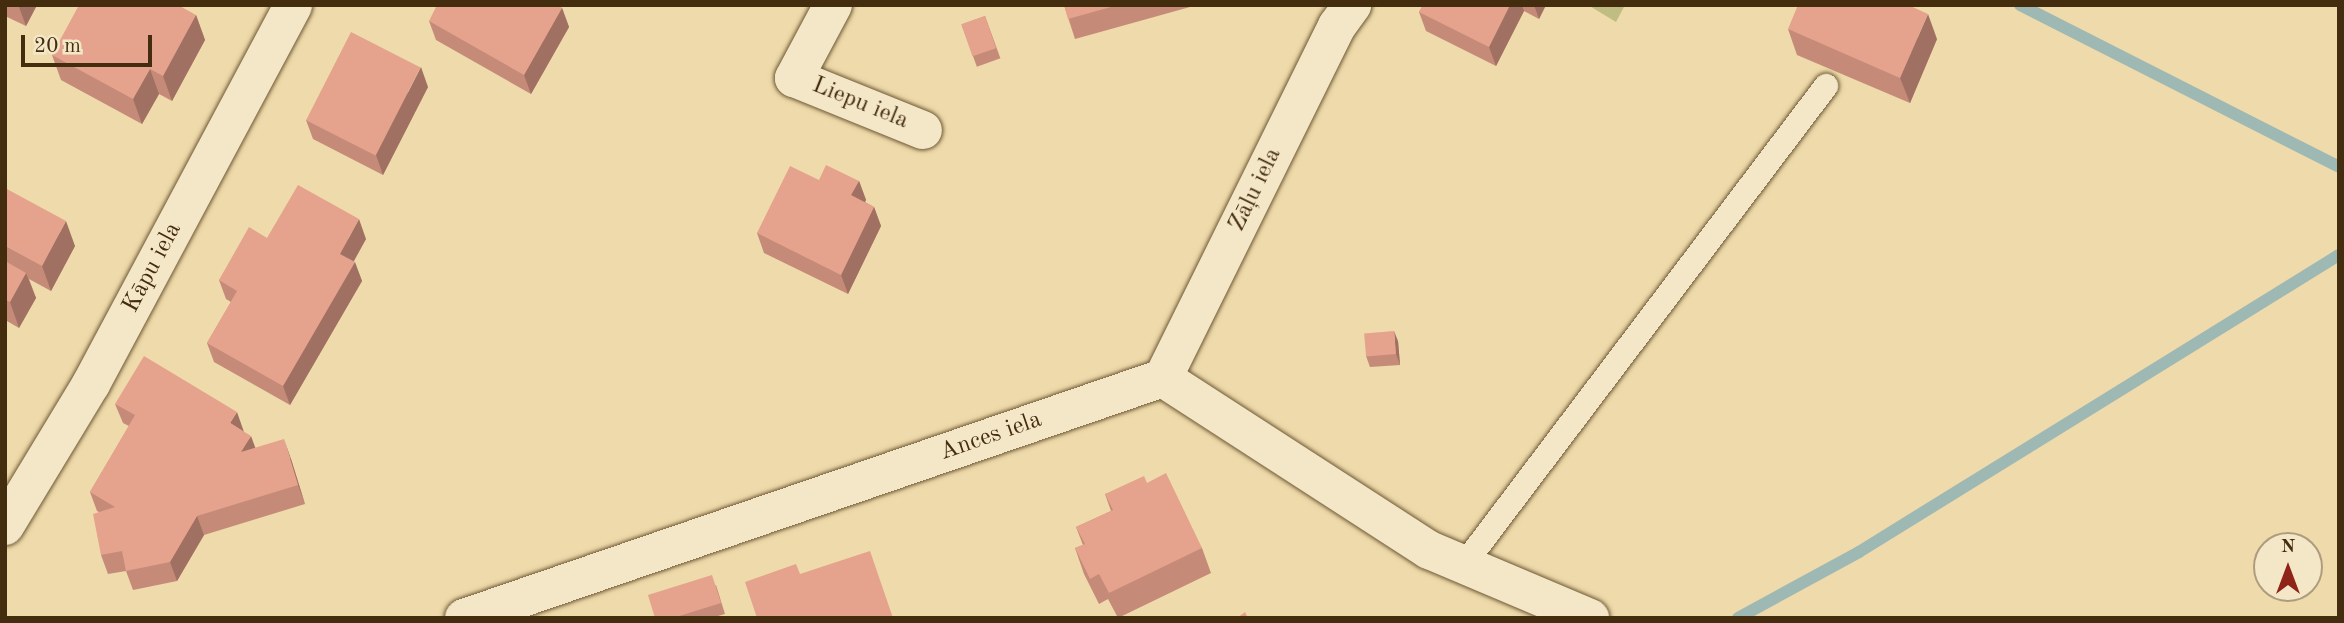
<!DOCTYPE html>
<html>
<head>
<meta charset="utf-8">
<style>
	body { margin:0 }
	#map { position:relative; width:2344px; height:623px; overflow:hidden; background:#eedaaa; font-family:"Old Standard TT",serif }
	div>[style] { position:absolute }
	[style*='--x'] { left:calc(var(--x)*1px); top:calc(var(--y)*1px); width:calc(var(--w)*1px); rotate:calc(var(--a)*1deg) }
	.green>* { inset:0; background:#c0bd83 }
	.stream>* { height:12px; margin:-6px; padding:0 6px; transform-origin:6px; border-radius:6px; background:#9eb8b4 }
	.roads { filter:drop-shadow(0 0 2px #6e5835) drop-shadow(0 0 2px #6e5835) }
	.service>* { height:24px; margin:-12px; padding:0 12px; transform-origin:12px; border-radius:12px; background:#f4e7c8 }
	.minor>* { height:38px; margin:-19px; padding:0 19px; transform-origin:19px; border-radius:19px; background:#f4e7c8 }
	.wall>* { inset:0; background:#c58b78; transform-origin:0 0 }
	.shaded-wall>* { inset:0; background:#a07162 }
	.building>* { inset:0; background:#e5a28c; transform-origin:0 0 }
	span { translate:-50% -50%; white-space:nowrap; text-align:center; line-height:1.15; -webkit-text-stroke:5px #f4e7c8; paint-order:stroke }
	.street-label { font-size:24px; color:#442c0e }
	.frame { position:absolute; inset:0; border:7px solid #442c0e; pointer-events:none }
	.north { position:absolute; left:2253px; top:532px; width:70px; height:70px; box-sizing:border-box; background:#f4e7c8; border:2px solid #ae9c7e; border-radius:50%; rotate:0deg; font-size:19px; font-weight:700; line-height:28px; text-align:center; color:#442c0e }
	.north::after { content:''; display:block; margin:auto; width:24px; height:32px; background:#8f2418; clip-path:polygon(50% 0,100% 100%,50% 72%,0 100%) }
	.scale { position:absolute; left:21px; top:35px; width:131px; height:32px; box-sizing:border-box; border:4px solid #442c0e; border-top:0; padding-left:9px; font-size:21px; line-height:24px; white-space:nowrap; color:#442c0e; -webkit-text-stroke:5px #f4e7c8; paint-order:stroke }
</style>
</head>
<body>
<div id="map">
	<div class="green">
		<div style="clip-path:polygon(1588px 5px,1625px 5px,1616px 22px)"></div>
	</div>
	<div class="stream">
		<div style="--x:2020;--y:5;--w:358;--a:26.9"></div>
		<div style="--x:1738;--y:618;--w:138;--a:-28.6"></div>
		<div style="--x:1859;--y:552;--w:564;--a:-31.75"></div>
	</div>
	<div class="roads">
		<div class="service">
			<div style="--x:1463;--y:566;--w:602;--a:-52.9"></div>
		</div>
		<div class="minor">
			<div style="--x:833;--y:5;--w:83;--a:118.1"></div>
			<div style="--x:794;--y:78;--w:139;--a:22"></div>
			<div style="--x:1163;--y:378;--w:317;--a:32.9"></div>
			<div style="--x:1429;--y:550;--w:175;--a:22.9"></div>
			<div style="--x:1163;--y:378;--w:393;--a:-63.7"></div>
			<div style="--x:1337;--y:26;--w:26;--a:-54"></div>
			<div style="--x:5;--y:526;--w:166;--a:-58.8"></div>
			<div style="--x:91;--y:384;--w:429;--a:-61.9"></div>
			<div style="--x:464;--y:618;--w:739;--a:-18.95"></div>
		</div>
	</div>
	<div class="wall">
		<div style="clip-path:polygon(5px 5px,37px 5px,26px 26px,5px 16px)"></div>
		<div style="clip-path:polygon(1064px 5px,1190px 5px,1190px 7px,1075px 39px)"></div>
		<div style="clip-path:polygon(1423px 5px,1546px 5px,1539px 19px,1524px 11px,1496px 66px,1426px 31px,1419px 12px)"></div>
		<div style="clip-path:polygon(562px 8px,569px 27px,531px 94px,436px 40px,429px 21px)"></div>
		<div style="clip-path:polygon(196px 15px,205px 40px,172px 101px,159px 94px,142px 124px,61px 80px,52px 55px)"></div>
		<div style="left:985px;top:16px;width:45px;height:25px;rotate:70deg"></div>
		<div style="clip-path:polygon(1788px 29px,1937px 39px,1910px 103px,1797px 55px)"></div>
		<div style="clip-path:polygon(428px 87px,383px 175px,313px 139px,306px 120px)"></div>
		<div style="clip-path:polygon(819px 180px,859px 181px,866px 200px,865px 202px,874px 207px,881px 226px,848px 294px,764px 253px,757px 233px)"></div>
		<div style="clip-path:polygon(5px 188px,75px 246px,51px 291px,29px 279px,36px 298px,19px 328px,7px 321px,5px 324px)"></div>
		<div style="clip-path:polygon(267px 238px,366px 239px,354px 261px,362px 281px,290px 405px,214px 362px,207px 343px,231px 302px,226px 299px,219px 280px)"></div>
		<div style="clip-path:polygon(1398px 341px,1400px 365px,1370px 367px,1366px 356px)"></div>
		<div style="clip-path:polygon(115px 404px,243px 431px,255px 448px,291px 459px,305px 504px,204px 535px,177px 581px,133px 590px,126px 571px,108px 574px,101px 555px,99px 512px,97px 511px,90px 492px,129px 426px,123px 423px)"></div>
		<div style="clip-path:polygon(1147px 483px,1202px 548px,1211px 573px,1118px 618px,1108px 599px,1099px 604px,1084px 574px,1075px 548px,1083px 545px,1076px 527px,1111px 511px,1105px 494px)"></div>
		<div style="clip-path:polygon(716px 585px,725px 614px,711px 618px,655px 618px)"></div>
	</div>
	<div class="shaded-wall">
		<div style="clip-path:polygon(19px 5px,37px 5px,26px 26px,19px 7px)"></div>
		<div style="clip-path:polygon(1510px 5px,1522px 5px,1524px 11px,1496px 66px,1489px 47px)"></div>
		<div style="clip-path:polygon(1534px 5px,1546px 5px,1539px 19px)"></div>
		<div style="clip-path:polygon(562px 8px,569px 27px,531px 94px,524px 75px)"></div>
		<div style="clip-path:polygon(1928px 14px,1937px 39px,1910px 103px,1900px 78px)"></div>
		<div style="clip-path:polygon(196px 15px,205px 40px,172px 101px,163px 76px)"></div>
		<div style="clip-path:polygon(421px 67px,428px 87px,383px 175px,376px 155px)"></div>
		<div style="clip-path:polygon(150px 69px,159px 94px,142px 124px,133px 99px)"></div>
		<div style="clip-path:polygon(859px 181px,866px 200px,858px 215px,851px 195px)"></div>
		<div style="clip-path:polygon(874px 207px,881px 226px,848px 294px,841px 275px)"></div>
		<div style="clip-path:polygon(359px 219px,366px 239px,347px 273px,340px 254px)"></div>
		<div style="clip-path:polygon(66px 221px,75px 246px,51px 291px,42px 266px)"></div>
		<div style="clip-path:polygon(355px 262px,362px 281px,290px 405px,283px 386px)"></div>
		<div style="clip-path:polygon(26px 273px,36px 298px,19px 328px,10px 302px)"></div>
		<div style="clip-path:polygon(1394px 331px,1398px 341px,1400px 365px,1396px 354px)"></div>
		<div style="clip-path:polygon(237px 412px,244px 432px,230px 423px)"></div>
		<div style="clip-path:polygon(251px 436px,258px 455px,241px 452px)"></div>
		<div style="clip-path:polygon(284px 439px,291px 459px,305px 504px,298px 485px)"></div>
		<div style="clip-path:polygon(197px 516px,204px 535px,177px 581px,170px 562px)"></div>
	</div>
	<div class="building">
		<div style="clip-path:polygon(79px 5px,178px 5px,196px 15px,163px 76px,150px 69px,133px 99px,52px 55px)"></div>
		<div style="clip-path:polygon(437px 5px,558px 5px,562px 8px,524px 75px,429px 21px)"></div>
		<div style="clip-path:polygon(1064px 5px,1118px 5px,1068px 19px)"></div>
		<div style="clip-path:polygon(1423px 5px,1510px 5px,1489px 47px,1419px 12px)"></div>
		<div style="clip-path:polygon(1798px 5px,1908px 5px,1928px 14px,1900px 78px,1788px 29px)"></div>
		<div style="left:985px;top:16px;width:34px;height:25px;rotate:71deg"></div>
		<div style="left:351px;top:32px;width:78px;height:99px;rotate:27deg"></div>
		<div style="clip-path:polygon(826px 165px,859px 181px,851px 195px,874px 207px,841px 275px,757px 233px,790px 166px,819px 180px)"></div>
		<div style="clip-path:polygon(298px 185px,359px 219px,340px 254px,355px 262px,283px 386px,207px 343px,237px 291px,219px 280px,249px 227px,267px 238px)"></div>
		<div style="clip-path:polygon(5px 188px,66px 221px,42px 266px,5px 246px)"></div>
		<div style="clip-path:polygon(5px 261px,26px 273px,10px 302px,5px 300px)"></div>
		<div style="left:1394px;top:331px;width:23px;height:30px;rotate:85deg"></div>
		<div style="clip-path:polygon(144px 356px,237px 412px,230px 423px,251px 436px,241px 452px,284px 439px,298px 485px,197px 516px,170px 562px,126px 571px,122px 551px,101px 555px,93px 514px,115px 507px,90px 492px,135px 415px,115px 404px)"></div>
		<div style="clip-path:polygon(1166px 473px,1202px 548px,1109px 593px,1099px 574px,1090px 579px,1075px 548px,1085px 544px,1076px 527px,1113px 510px,1105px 494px,1144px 476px,1147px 483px)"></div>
		<div style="clip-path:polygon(870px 551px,893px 618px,757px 618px,745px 582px,796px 564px,800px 574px)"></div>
		<div style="clip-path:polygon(712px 575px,721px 603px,673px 618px,655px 618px,648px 595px)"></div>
		<div style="clip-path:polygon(1245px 612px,1248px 618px,1237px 618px)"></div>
	</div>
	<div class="street-label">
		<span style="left:860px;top:104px;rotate:22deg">Liepu iela</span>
		<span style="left:1256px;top:190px;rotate:-64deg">Zāļu iela</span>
		<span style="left:153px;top:268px;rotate:-62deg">Kāpu iela</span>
		<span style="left:991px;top:437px;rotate:-19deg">Ances iela</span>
	</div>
	<div class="frame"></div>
	<div class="north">N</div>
	<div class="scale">20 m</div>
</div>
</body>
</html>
